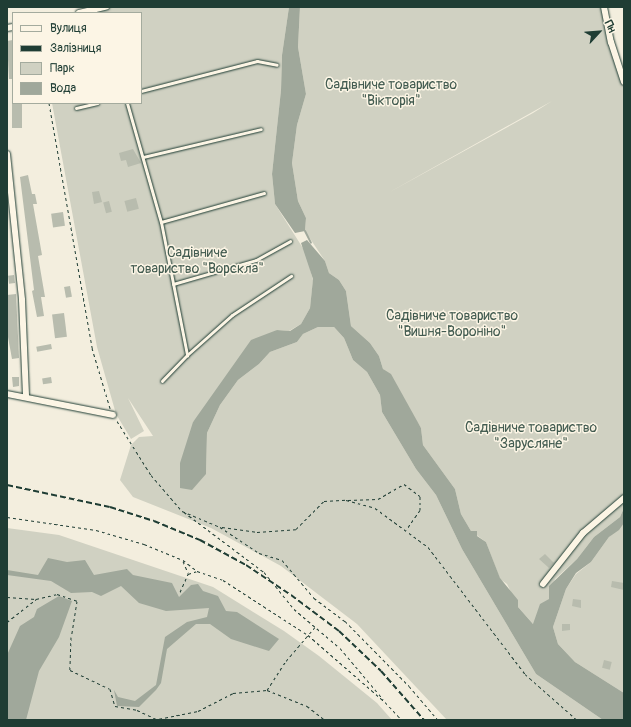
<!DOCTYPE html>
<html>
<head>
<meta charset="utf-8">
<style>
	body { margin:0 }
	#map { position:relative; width:631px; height:727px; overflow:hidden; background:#f3eede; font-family:Pangolin,sans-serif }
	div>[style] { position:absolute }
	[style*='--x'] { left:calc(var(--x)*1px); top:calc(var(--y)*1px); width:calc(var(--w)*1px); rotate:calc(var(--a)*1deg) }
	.green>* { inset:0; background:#d0d1c2 }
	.water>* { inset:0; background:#a0a89b }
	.stream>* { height:2px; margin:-1px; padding:0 1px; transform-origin:1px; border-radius:1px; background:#a0a89b }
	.building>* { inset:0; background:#b8bcae; transform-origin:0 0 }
	.path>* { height:1px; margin-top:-0.5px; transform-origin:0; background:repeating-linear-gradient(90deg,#1f3d34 0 3px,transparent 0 6px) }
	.roads { filter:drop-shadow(0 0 1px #1f3d34) drop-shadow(0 0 1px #1f3d34) }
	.service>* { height:3px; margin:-1.5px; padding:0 1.5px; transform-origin:1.5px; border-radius:1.5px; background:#fcf5e5 }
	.minor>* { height:6px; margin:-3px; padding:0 3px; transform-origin:3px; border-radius:3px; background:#fcf5e5 }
	.rail>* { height:2px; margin-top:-1px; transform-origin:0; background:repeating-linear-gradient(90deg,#1f3d34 0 6px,transparent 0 9px) }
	span { translate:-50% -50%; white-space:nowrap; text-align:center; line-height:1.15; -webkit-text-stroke:3px #fcf5e5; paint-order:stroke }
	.park-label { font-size:14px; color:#425b50 }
	.frame { position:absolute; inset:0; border:8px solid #1f3d34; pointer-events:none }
	.legend { position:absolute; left:12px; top:12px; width:130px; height:92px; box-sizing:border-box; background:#fcf5e5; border:1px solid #a4ab9e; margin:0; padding:5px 7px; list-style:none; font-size:12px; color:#1f3d34 }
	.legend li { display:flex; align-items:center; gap:8px; height:20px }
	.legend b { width:20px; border:1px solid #a4ab9e }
	.north { position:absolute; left:579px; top:12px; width:40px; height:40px; -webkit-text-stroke:3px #fcf5e5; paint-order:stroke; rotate:64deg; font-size:11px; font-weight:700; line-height:16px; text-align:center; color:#1f3d34 }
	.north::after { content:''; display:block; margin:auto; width:14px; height:18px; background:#1f3d34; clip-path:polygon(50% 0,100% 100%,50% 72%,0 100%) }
</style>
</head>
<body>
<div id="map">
	<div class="green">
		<div style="clip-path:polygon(106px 7px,289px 7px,282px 55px,281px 90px,272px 174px,275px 204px,306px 253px,313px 280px,310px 308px,301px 324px,289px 331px,277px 330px,193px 422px,206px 474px,207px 433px,220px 405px,238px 380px,259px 364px,270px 352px,297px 342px,303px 334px,318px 327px,334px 327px,344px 338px,353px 360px,367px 372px,380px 395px,382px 412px,416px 469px,436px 495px,462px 549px,536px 674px,603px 720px,447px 720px,357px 624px,281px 566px,211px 528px,133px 497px,120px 480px,131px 445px,139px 437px,153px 436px,128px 398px,144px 431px,131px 439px,116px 414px,97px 347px,52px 103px,141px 103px,141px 13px,79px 13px)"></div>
		<div style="clip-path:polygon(evenodd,300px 7px,604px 7px,624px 82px,624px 508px,620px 517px,594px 537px,577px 559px,555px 579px,549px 599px,534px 625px,518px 607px,507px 584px,500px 579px,486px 542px,471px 531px,461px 514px,455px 489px,423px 445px,421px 428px,383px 369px,379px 356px,370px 343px,351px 326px,346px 291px,339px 280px,329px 273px,325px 261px,305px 231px,306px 218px,298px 201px,292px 163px,297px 125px,306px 94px,298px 47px,300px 7px,552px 101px,533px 113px,388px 193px,552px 101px)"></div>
		<div style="clip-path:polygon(624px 523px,624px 693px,575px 662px,558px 644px,553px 627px,566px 589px,576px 574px,591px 562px,609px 537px)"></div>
		<div style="clip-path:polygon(7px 528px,59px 535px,213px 587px,284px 631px,319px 656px,377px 703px,392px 720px,7px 720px)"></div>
	</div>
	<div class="water">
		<div style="clip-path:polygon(289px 7px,300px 7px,298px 47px,306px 94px,297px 125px,292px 163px,298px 201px,306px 218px,305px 231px,295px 233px,275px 204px,272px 174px,281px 90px,282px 55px)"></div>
		<div style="clip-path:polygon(307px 240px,325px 261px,329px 273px,339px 280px,346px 291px,351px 326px,370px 343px,379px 356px,383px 369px,391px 374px,421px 428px,423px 445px,455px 489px,461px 514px,471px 531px,477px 531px,477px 536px,486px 542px,500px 578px,518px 600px,518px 607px,533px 624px,540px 604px,549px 599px,549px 586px,577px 559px,594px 537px,620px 517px,624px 508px,624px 523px,619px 530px,609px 537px,591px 562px,576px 573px,566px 589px,553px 627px,558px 644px,575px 662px,624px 693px,624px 720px,603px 720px,536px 674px,462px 549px,436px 495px,416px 469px,382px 412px,380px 395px,367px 372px,353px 360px,344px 338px,334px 327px,318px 327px,303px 334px,297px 342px,270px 352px,259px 364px,238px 380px,220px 405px,207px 433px,206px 474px,192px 490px,180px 488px,180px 463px,193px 422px,251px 340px,277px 330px,290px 331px,301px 324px,310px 308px,313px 279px,301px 243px)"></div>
		<div style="clip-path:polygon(48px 558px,67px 562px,85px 560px,94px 575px,127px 569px,133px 575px,172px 583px,179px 597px,191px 585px,198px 584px,203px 591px,218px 596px,226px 611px,237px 612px,279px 639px,269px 651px,231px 639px,210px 624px,196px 624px,167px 649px,161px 683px,156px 690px,139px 707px,117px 706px,114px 690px,118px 697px,135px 701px,156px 685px,165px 637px,187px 622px,207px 617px,209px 608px,166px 611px,139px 603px,121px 586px,101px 596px,92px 592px,71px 593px,51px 581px,7px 575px,7px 570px,38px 575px)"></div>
		<div style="clip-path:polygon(59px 596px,72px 601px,59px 637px,39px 671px,26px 720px,7px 720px,7px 655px,20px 626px,34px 617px,37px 609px)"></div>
	</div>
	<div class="stream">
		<div style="--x:305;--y:231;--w:13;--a:63"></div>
	</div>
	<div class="building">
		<div style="clip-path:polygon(13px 40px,13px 79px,9px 79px,7px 41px)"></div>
		<div style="left:12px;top:103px;width:10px;height:25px"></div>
		<div style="clip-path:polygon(133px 149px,141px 163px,128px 167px,126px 160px,121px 161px,119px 153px)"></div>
		<div style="clip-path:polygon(28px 175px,32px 194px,35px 194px,37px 204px,33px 204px,42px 255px,38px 256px,45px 297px,41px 297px,44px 316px,37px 317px,32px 291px,34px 290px,20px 177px)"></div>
		<div style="clip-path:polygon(99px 191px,102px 202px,94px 204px,92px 192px)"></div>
		<div style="left:136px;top:198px;width:11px;height:12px;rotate:75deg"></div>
		<div style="left:109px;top:201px;width:11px;height:6px;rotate:75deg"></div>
		<div style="left:63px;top:212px;width:14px;height:12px;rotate:82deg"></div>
		<div style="left:14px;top:275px;width:8px;height:6px;rotate:83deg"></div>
		<div style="left:70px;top:286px;width:11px;height:6px;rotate:80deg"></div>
		<div style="clip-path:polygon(16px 294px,19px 358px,12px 359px,8px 337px,7px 295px)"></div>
		<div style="left:64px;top:313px;width:24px;height:12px;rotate:83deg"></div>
		<div style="left:51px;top:344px;width:5px;height:15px;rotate:79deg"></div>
		<div style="clip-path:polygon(12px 377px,19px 377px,19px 386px,13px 387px)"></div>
		<div style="left:51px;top:377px;width:6px;height:9px;rotate:81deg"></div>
		<div style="clip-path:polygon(545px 554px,554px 563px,549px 568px,539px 559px)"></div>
		<div style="clip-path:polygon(612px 581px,624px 583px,624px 590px,611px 587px)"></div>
		<div style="clip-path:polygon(573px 599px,581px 600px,581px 608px,572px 606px)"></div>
		<div style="clip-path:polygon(562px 624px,570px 624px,570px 630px,562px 631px)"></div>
		<div style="left:604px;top:660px;width:8px;height:8px;rotate:14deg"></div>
	</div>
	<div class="path">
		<div style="--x:49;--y:103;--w:249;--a:80"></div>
		<div style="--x:92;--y:348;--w:63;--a:73.3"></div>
		<div style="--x:117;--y:421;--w:64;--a:57.8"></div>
		<div style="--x:151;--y:475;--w:48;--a:49.3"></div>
		<div style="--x:182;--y:511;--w:41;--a:22.8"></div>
		<div style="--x:220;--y:527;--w:47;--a:33.7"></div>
		<div style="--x:259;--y:553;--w:24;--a:17"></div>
		<div style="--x:282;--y:560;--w:50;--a:49.9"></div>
		<div style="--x:314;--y:598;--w:39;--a:37"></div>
		<div style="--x:345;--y:621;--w:91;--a:45.4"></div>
		<div style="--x:409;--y:686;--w:45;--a:49.5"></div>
		<div style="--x:348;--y:500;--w:30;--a:-2"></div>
		<div style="--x:378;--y:499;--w:30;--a:-30"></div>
		<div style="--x:404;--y:484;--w:20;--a:37"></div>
		<div style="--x:420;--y:496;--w:14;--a:90"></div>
		<div style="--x:420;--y:510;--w:24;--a:125"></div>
		<div style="--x:184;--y:512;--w:100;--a:36.9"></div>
		<div style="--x:264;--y:572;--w:48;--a:51"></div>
		<div style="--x:294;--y:609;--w:60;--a:40.3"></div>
		<div style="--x:340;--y:648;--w:67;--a:49.9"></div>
		<div style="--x:7;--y:517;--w:90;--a:8.3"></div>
		<div style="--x:96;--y:530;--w:50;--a:16.3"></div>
		<div style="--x:144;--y:544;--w:42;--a:22.3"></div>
		<div style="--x:183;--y:560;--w:18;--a:38"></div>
		<div style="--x:197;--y:571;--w:28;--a:19"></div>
		<div style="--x:223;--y:580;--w:101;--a:32.9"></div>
		<div style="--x:308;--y:635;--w:101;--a:41"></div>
		<div style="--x:222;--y:527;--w:35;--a:8"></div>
		<div style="--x:257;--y:532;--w:39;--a:-4"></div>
		<div style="--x:296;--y:529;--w:40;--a:-45"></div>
		<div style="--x:324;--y:501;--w:22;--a:-3"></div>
		<div style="--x:346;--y:500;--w:30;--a:15"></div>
		<div style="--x:375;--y:508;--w:66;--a:36.3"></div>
		<div style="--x:428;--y:547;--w:160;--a:52.6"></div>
		<div style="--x:525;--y:674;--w:69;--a:41.5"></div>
		<div style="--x:183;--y:561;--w:13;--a:67"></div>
		<div style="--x:180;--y:592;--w:20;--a:-66"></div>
		<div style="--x:188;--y:574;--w:9;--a:-18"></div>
		<div style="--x:7;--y:597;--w:29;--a:4"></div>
		<div style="--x:7;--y:622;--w:37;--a:-38"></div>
		<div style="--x:36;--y:599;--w:22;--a:-13"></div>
		<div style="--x:57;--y:594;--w:21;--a:19"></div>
		<div style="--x:77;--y:601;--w:36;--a:99"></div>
		<div style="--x:71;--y:637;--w:33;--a:92"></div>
		<div style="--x:70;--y:670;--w:44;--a:25.4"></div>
		<div style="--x:110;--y:689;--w:18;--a:74"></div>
		<div style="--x:115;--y:706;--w:22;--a:10"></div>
		<div style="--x:137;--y:710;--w:21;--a:25"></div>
		<div style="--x:267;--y:690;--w:43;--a:21.8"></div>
		<div style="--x:307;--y:706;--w:23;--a:38"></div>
		<div style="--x:385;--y:702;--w:25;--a:47"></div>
		<div style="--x:153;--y:720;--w:46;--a:-11.3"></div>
		<div style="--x:198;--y:711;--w:39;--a:-27"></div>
		<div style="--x:233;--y:693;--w:34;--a:-5"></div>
		<div style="--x:267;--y:690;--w:35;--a:-57"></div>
		<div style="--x:286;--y:661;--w:45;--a:-49.5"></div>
		<div style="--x:393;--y:720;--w:7;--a:-8"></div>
	</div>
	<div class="roads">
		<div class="service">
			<div style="--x:141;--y:91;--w:120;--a:-14.5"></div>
			<div style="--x:257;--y:61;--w:20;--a:11"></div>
			<div style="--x:127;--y:103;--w:124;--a:74.1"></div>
			<div style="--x:161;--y:222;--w:136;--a:78.9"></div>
			<div style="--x:187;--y:355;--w:36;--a:134"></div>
			<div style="--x:76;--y:108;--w:22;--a:-13"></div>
			<div style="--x:143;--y:157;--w:121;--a:-13.3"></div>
			<div style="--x:161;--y:222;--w:107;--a:-15.7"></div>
			<div style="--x:173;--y:284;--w:86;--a:-16.1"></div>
			<div style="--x:256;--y:260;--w:39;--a:-29"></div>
			<div style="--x:187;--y:355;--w:60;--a:-41.6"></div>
			<div style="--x:232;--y:315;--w:71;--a:-33.5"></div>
		</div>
		<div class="minor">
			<div style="--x:604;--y:7;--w:36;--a:79"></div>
			<div style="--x:611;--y:42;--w:42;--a:72"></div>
			<div style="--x:79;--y:13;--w:28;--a:-13"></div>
			<div style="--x:7;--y:28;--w:6;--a:-9"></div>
			<div style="--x:7;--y:154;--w:147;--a:84.1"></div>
			<div style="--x:22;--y:300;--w:97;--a:87.6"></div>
			<div style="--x:7;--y:394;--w:108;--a:11.2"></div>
			<div style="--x:543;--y:584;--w:65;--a:-51.9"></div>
			<div style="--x:583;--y:533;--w:54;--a:-40.5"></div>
		</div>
	</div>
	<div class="rail">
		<div style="--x:7;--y:485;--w:105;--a:12.1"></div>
		<div style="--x:110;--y:507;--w:46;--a:17.7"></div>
		<div style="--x:154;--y:521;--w:50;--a:22.4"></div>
		<div style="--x:200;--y:540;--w:52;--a:28.5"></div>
		<div style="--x:246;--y:565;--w:54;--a:33.7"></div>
		<div style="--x:291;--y:595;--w:60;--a:36.9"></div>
		<div style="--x:339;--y:631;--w:58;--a:43.6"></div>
		<div style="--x:381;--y:671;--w:65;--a:48.7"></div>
	</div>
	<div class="park-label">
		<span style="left:391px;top:93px">Садівниче товариство<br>"Вікторія"</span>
		<span style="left:197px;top:261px">Садівниче<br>товариство "Ворскла"</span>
		<span style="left:452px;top:324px">Садівниче товариство<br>"Вишня-Вороніно"</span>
		<span style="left:531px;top:436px">Садівниче товариство<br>"Зарусляне"</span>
	</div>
	<div class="frame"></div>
	<ul class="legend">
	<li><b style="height:5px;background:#fcf5e5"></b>Вулиця</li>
	<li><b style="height:5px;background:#1f3d34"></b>Залізниця</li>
	<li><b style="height:11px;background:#d0d1c2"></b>Парк</li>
	<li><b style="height:11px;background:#a0a89b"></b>Вода</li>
	</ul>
	<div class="north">Пн</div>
</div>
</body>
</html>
